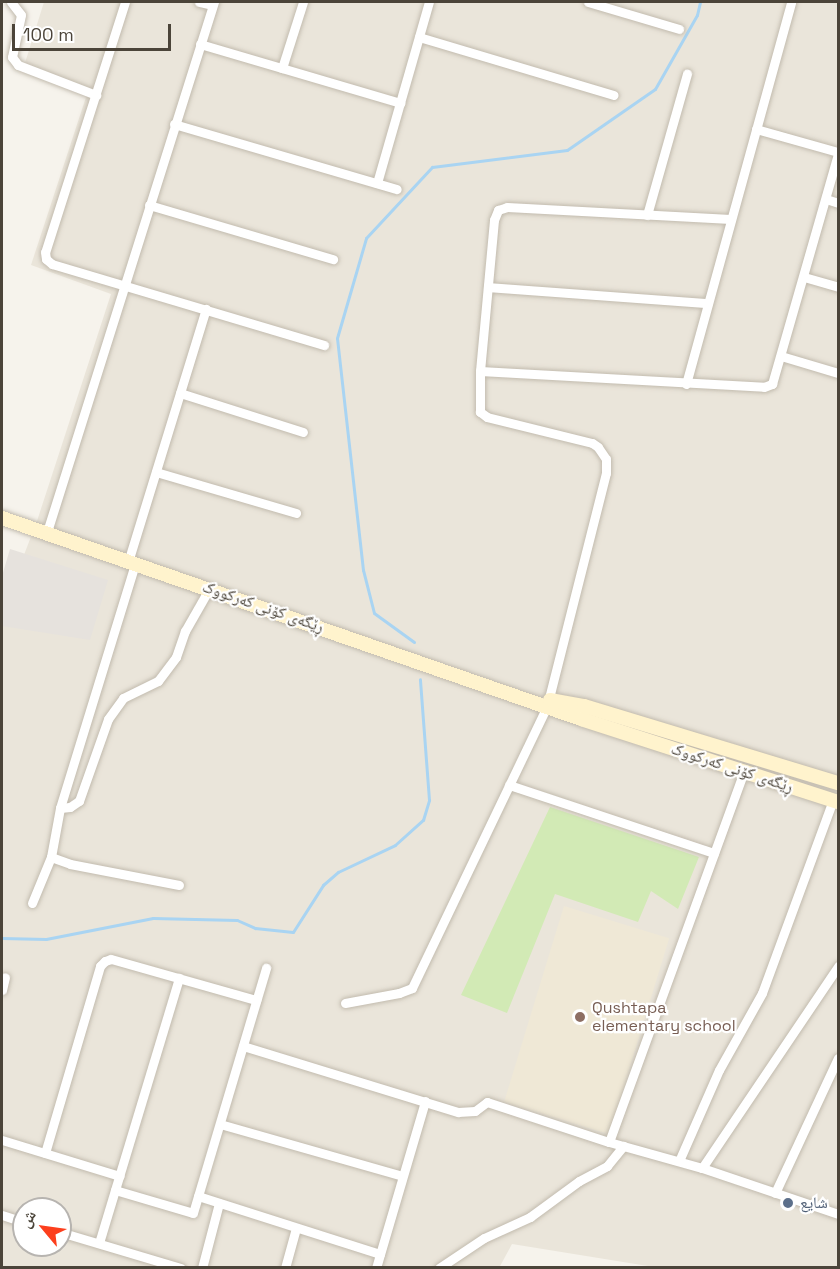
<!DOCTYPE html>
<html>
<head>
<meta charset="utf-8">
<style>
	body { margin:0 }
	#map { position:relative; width:840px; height:1269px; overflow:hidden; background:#f6f3ec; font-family:"Space Grotesk","Noto Naskh Arabic",sans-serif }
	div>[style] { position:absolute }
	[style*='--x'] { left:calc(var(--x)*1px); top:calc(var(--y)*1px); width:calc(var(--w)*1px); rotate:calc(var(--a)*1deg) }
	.residential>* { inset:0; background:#eae5da }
	.industrial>* { inset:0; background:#e6e2dd }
	.education>* { inset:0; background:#efe8d6; transform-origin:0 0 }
	.green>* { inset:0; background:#d2eab5 }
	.stream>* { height:3px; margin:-1.5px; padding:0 1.5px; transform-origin:1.5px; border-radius:1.5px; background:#a9d4f2 }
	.roads { filter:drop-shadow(0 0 2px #c2bbae) drop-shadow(0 0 2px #c2bbae) }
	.street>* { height:9px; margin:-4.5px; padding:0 4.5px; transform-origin:4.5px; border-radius:4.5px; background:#fff }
	.secondary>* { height:14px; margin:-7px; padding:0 7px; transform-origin:7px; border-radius:7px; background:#fff3cd }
	.dots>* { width:16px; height:16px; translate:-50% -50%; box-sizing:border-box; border:3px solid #fff; border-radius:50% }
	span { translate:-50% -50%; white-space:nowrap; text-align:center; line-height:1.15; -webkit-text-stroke:4.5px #fff; paint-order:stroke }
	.street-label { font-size:16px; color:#4b4439 }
	.education-label { font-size:16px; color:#785e54 }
	.left { translate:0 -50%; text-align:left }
	.service-label { font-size:16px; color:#4e5e75 }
	.frame { position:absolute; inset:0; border:3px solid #4b4439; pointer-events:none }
	.north { position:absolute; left:12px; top:1197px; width:60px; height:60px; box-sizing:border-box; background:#fff; border:2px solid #b7b4b0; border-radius:50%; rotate:299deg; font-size:16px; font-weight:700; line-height:24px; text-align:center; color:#4b4439 }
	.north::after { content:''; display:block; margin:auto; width:21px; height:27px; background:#fc3f1d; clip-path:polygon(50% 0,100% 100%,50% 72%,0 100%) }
	.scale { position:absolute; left:12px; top:24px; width:159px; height:27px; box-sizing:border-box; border:3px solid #4b4439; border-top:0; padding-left:8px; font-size:18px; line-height:21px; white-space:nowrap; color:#4b4439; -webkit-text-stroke:4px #fff; paint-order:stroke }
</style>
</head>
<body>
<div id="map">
	<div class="residential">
		<div style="clip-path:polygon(evenodd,44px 2px,838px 2px,838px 1267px,654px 1267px,512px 1244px,499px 1268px,2px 1267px,2px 612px,37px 521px,111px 294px,31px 265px,89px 88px,25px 63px,44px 2px,24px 1209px,60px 1209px,60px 1245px,24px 1245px,24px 1209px)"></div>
	</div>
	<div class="industrial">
		<div style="clip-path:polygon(10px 549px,108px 580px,90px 640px,2px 626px,2px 576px)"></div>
	</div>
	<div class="education">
		<div style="left:564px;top:906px;width:110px;height:205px;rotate:17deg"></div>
	</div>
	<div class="green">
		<div style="clip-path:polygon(550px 807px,699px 857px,678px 909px,651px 891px,638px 922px,555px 894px,507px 1013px,461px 995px)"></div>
	</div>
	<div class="stream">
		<div style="--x:414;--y:642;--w:49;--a:-144.1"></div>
		<div style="--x:374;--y:613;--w:44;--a:-104.3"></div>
		<div style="--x:363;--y:570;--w:233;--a:-96.4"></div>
		<div style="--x:337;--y:338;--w:104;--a:-73.8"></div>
		<div style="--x:366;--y:238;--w:97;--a:-47.1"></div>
		<div style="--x:432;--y:167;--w:136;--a:-7.2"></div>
		<div style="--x:567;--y:150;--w:107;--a:-34.7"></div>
		<div style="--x:655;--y:89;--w:85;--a:-60.4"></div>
		<div style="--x:697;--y:15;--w:13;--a:-77"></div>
		<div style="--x:2;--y:938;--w:44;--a:1.3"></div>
		<div style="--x:46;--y:939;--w:109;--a:-11.1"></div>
		<div style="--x:153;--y:918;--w:84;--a:1.4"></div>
		<div style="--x:237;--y:920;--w:20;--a:24"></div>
		<div style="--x:255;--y:928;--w:38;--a:6"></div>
		<div style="--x:293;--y:932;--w:56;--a:-57.4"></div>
		<div style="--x:323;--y:885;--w:20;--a:-41"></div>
		<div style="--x:338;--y:872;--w:63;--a:-25.3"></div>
		<div style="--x:395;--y:845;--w:38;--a:-42"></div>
		<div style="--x:423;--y:820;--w:21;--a:-73"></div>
		<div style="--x:429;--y:800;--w:121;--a:-94.3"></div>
	</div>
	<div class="roads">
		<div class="street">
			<div style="--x:11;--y:2;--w:16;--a:52"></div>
			<div style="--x:21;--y:15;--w:43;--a:102.1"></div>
			<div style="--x:12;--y:57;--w:10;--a:53"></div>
			<div style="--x:18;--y:65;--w:84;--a:21"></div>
			<div style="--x:125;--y:2;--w:262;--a:107.7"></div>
			<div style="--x:45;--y:252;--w:7;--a:82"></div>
			<div style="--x:46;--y:259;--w:8;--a:40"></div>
			<div style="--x:52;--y:264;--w:284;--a:16.6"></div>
			<div style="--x:199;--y:2;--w:13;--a:13"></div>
			<div style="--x:588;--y:2;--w:95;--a:16.5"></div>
			<div style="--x:419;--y:37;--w:203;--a:16.6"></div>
			<div style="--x:200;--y:44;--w:209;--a:16.4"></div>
			<div style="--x:282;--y:68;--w:69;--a:-72.3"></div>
			<div style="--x:174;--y:124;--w:232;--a:16.3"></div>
			<div style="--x:756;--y:129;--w:85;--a:15.7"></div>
			<div style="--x:377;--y:183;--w:188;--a:-74"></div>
			<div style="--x:826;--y:199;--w:13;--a:18"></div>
			<div style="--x:149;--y:205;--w:192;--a:16.4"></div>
			<div style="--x:647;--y:215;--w:147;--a:-74.2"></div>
			<div style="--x:804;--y:277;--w:35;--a:16"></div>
			<div style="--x:488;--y:287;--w:220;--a:4.2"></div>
			<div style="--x:781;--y:356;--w:59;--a:16.6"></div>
			<div style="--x:480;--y:371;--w:284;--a:3.2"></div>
			<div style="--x:764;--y:387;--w:9;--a:-21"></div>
			<div style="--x:772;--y:384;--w:239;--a:-74"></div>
			<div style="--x:686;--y:384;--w:396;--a:-74.6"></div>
			<div style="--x:180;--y:393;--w:129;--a:17.6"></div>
			<div style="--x:156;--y:472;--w:146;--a:16.3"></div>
			<div style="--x:46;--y:535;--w:559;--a:-72.51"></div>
			<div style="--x:128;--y:562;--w:265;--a:-72.9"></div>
			<div style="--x:135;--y:564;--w:255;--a:107.1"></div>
			<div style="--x:60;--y:808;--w:50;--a:100.4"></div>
			<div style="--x:51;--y:857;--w:20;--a:20"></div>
			<div style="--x:70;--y:864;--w:111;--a:10.9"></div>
			<div style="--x:509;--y:785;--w:216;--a:18.4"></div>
			<div style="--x:60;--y:808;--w:10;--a:-6"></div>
			<div style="--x:70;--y:807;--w:11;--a:-34"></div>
			<div style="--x:79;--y:801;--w:87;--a:-70.5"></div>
			<div style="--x:108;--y:719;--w:26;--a:-54"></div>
			<div style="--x:123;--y:698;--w:39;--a:-26"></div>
			<div style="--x:158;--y:681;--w:30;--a:-53"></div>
			<div style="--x:176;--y:657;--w:28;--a:-71"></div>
			<div style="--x:185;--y:631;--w:48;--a:-60.3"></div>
			<div style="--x:32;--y:903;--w:50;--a:-67.6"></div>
			<div style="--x:2;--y:990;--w:13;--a:-77"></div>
			<div style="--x:345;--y:1003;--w:55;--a:-10.5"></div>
			<div style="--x:399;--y:993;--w:14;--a:-21"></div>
			<div style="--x:412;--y:988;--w:313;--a:-64.4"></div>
			<div style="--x:547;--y:706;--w:240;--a:-75.8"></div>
			<div style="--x:606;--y:473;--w:14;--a:-90"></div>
			<div style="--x:606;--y:459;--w:14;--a:-124"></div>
			<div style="--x:598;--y:447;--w:7;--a:-146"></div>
			<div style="--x:592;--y:443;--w:108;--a:-166.1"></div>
			<div style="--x:487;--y:417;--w:9;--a:-144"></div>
			<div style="--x:480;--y:412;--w:41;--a:-90"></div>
			<div style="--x:480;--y:371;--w:152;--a:-84.7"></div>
			<div style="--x:494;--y:220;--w:11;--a:-68"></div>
			<div style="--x:498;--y:210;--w:9;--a:-18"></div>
			<div style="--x:507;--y:207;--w:224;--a:3.1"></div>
			<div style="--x:243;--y:1046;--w:225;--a:17.1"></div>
			<div style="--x:458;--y:1112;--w:17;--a:-3"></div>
			<div style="--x:475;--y:1111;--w:15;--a:-37"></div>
			<div style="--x:487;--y:1102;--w:128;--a:18.2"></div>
			<div style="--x:609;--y:1142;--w:97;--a:15.6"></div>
			<div style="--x:702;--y:1168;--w:144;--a:18.7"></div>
			<div style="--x:220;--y:1124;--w:189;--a:15.9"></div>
			<div style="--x:2;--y:1140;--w:123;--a:17"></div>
			<div style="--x:609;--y:1142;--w:393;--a:-70"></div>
			<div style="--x:45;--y:1153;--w:195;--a:-73.6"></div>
			<div style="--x:100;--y:966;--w:7;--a:-45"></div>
			<div style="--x:105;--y:961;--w:6;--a:-18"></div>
			<div style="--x:111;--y:959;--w:151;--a:15.8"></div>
			<div style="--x:679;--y:1161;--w:99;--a:-66.3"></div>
			<div style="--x:719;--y:1070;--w:88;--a:-60.8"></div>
			<div style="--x:762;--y:993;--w:206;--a:-69.8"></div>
			<div style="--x:702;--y:1168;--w:244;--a:-56"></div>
			<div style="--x:115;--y:1190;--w:81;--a:16.4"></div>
			<div style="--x:193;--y:1213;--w:256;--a:-73.4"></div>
			<div style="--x:775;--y:1193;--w:149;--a:-65"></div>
			<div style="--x:198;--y:1196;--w:191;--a:17.7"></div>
			<div style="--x:2;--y:1215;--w:23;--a:18"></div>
			<div style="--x:60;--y:1232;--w:126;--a:16.6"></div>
			<div style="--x:99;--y:1243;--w:277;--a:-73.2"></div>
			<div style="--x:202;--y:1268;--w:67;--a:-75.3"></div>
			<div style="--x:285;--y:1268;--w:41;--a:-74.6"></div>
			<div style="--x:376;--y:1268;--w:174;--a:-73.6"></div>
			<div style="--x:439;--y:1268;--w:54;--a:-33.7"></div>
			<div style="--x:484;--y:1238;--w:51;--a:-24.5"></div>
			<div style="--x:530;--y:1217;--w:61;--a:-36.3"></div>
			<div style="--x:579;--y:1181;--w:32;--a:-28"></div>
			<div style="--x:607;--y:1166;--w:26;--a:-51"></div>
		</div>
		<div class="secondary">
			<div style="--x:2;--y:518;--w:613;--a:19.14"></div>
			<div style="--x:581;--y:719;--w:270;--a:17.9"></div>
			<div style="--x:550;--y:700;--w:35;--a:10"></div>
			<div style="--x:584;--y:706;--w:265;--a:16.9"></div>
		</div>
	</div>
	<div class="dots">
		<div style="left:580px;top:1017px;background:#8d6e63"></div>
		<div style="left:788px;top:1203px;background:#5c6f8a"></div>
	</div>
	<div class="street-label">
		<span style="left:263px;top:607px;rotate:19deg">ڕێگەی کۆنی کەرکووک</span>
		<span style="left:732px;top:768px;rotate:18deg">ڕێگەی کۆنی کەرکووک</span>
	</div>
	<div class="education-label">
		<span class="left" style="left:592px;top:1017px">Qushtapa<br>elementary school</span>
	</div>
	<div class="service-label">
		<span class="left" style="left:800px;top:1203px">شايع</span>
	</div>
	<div class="frame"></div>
	<div class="north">ش</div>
	<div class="scale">100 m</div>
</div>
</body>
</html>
